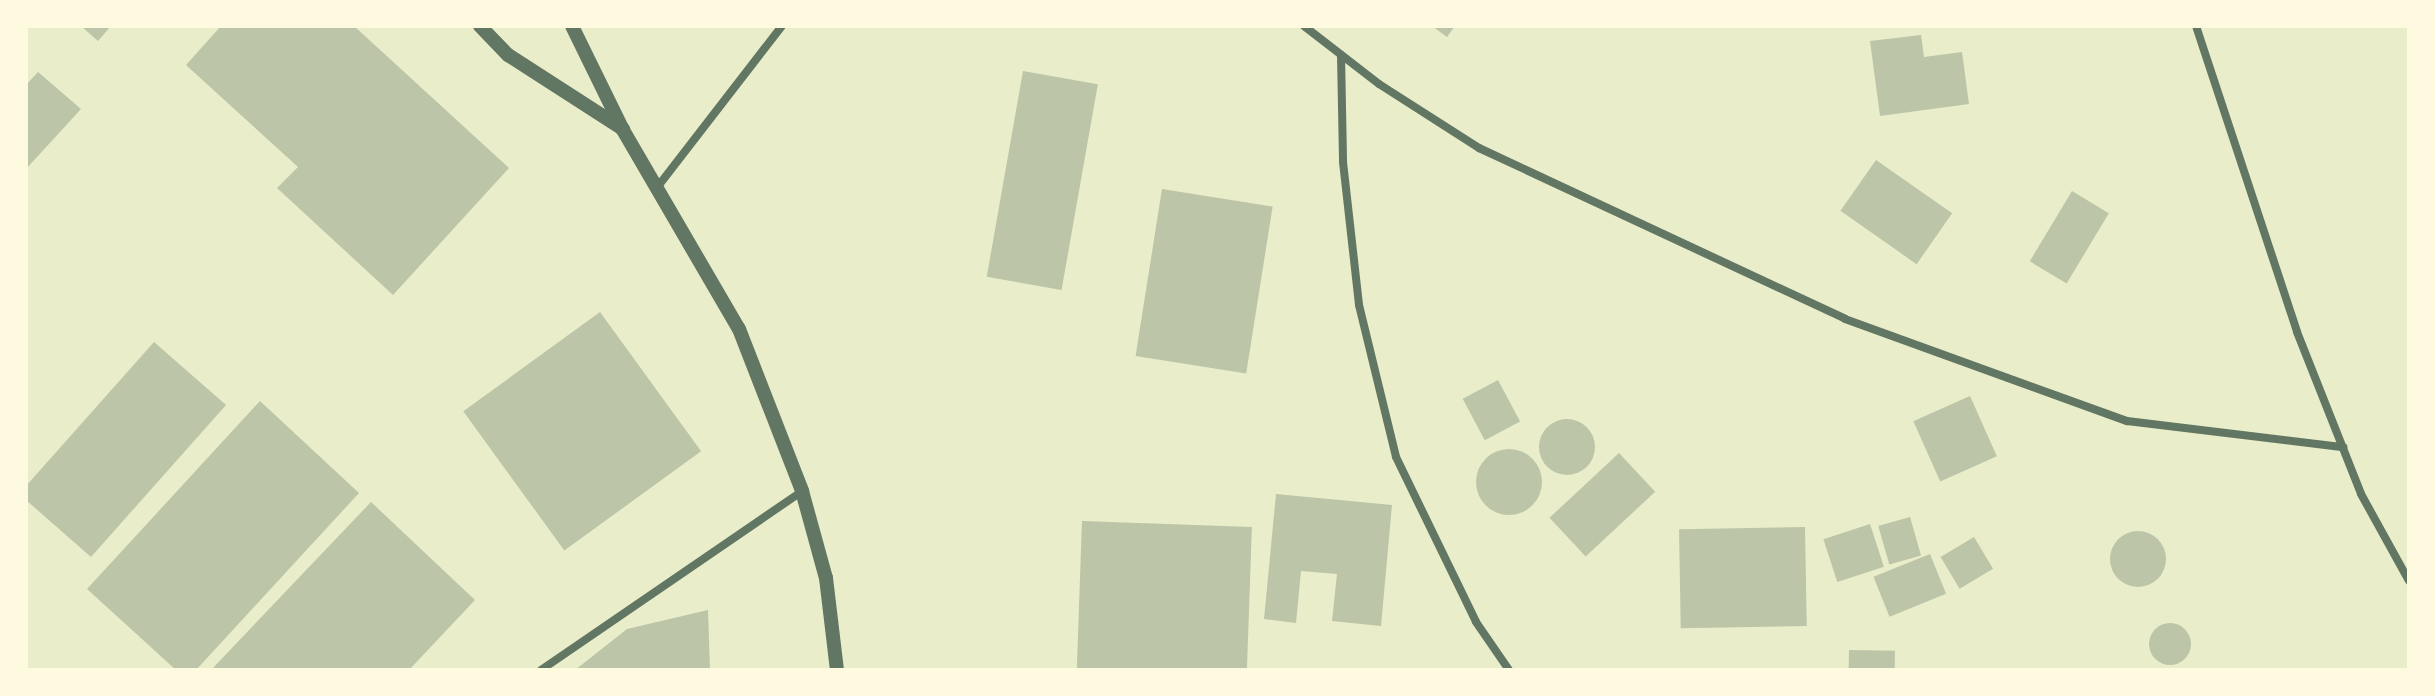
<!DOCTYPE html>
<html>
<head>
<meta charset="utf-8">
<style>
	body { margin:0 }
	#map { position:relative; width:2435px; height:696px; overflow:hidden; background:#e9edc9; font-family:Cabin,sans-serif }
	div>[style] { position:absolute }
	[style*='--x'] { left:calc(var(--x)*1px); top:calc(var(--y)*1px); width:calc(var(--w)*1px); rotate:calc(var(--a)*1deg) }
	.building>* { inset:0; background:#bcc5a7; transform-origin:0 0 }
	.round { border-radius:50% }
	.minor>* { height:8px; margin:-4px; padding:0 4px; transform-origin:4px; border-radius:4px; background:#617663 }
	.tertiary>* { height:14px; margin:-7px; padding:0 7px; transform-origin:7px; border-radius:7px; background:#617663 }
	span { translate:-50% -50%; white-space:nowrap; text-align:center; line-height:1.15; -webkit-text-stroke:8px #fefae0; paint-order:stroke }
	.frame { position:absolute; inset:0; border:28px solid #fefae0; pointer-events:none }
</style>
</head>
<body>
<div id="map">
	<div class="building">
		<div style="clip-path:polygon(81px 26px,111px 26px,98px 41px)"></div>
		<div style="clip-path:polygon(221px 26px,354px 26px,509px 168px,393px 295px,277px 188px,298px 167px,186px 65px)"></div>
		<div style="clip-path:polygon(1432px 26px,1455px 26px,1447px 37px)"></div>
		<div style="clip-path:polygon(1921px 35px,1924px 57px,1962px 52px,1969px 104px,1880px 116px,1870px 41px)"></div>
		<div style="left:1023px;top:71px;width:76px;height:209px;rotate:10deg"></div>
		<div style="clip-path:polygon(38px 72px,81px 109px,26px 169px,26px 85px)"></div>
		<div style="left:1876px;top:160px;width:93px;height:62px;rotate:35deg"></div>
		<div style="left:1162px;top:189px;width:112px;height:169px;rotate:9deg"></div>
		<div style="left:2072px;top:191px;width:43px;height:82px;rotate:31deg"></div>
		<div style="left:600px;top:312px;width:172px;height:169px;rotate:54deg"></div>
		<div style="clip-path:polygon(154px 342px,226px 405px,91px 557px,26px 500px,26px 486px)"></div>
		<div style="left:1498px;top:380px;width:47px;height:40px;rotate:62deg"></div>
		<div style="left:1970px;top:396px;width:66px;height:62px;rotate:66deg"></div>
		<div style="clip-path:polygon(260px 401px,359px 493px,196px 670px,176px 670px,87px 589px)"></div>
		<div class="round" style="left:1539px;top:419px;width:56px;height:56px"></div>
		<div class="round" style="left:1476px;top:449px;width:66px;height:66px"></div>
		<div style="left:1619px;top:453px;width:53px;height:95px;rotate:47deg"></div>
		<div style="clip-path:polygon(1276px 494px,1392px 505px,1381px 626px,1332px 621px,1337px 574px,1301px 571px,1296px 623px,1264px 619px)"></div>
		<div style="clip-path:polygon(371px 502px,475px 600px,409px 670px,211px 670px)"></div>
		<div style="left:1910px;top:517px;width:40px;height:33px;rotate:74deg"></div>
		<div style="left:1082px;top:521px;width:170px;height:149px;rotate:2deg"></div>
		<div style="left:1870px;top:524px;width:45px;height:49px;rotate:72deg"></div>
		<div style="left:1805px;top:527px;width:99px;height:126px;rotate:89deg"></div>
		<div class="round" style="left:2110px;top:531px;width:56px;height:56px"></div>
		<div style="left:1974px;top:537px;width:37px;height:39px;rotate:59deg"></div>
		<div style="left:1930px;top:554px;width:43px;height:61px;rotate:68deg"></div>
		<div style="clip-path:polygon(708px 610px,710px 670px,575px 670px,627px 629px)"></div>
		<div class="round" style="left:2149px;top:623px;width:42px;height:42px"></div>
		<div style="left:1849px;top:650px;width:46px;height:20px;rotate:1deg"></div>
	</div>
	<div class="minor">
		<div style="--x:1304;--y:26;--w:95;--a:37.7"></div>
		<div style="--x:1379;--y:84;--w:119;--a:32.6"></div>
		<div style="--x:1479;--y:148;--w:404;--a:25"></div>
		<div style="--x:1845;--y:319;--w:300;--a:19.9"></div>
		<div style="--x:2127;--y:421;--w:218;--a:6.9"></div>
		<div style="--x:2196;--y:26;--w:322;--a:71.7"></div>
		<div style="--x:2297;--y:332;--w:174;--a:68.4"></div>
		<div style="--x:2361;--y:494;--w:99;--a:61.1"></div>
		<div style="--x:1341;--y:55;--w:107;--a:88.9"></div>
		<div style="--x:1343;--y:162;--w:144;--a:83.6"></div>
		<div style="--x:1359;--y:305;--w:156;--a:76.3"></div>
		<div style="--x:1396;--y:457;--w:183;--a:64.1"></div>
		<div style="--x:1476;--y:622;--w:58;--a:55.5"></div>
		<div style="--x:659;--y:185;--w:201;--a:-52.3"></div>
		<div style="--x:541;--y:670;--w:316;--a:-34.4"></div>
	</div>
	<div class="tertiary">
		<div style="--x:480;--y:26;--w:40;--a:46"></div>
		<div style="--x:508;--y:55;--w:137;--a:32.8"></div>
		<div style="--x:572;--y:26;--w:116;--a:63.9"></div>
		<div style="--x:623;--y:130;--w:230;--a:59.8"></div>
		<div style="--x:739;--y:329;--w:174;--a:68.7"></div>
		<div style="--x:802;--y:491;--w:90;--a:74.6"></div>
		<div style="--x:826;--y:578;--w:93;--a:83.2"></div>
	</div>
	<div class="frame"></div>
</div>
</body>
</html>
